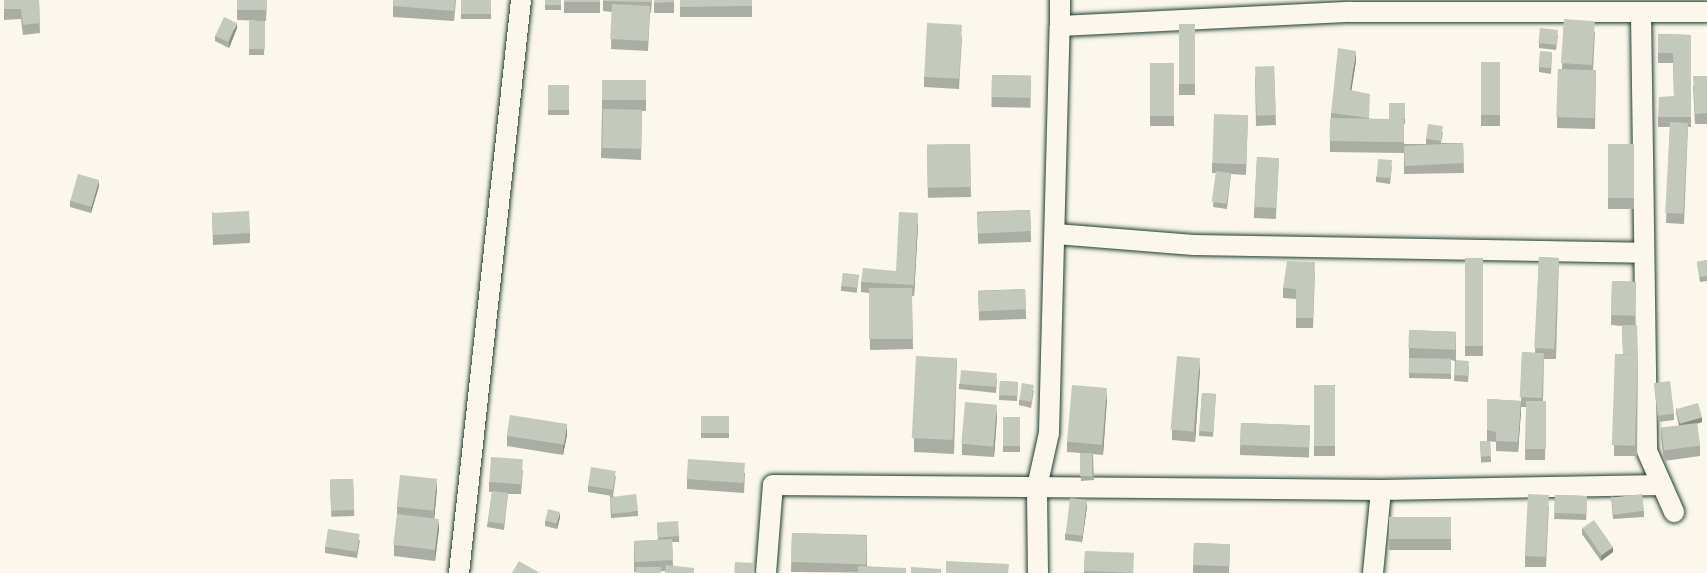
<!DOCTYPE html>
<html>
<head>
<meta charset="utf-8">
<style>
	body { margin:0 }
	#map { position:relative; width:1707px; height:573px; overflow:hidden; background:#fbf7ec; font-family:"Gochi Hand",sans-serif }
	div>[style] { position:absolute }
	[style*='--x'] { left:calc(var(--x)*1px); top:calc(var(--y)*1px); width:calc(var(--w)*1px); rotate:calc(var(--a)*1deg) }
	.roads { filter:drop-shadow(0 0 2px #1f3d34) drop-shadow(0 0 2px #1f3d34) }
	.minor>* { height:20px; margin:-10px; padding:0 10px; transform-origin:10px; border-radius:10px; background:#fbf7ec }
	.wall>* { inset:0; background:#a9ada3; transform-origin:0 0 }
	.shaded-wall>* { inset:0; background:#898d85 }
	.building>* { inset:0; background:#c4c9be; transform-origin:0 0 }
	span { translate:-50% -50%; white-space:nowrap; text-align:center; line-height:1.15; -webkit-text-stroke:4.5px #fbf7ec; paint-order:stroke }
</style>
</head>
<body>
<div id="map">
	<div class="roads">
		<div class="minor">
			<div style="--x:1641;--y:13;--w:438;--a:89.2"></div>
			<div style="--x:1647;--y:451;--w:67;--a:66.1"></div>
			<div style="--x:1060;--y:26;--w:26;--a:-90"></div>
			<div style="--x:1056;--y:234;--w:138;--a:4.6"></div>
			<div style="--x:1194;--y:245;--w:449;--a:1"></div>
			<div style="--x:459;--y:573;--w:576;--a:-83.82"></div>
			<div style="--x:766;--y:573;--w:88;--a:-85.5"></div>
			<div style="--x:773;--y:485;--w:608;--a:0.47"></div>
			<div style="--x:1381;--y:490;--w:281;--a:-1"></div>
			<div style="--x:1038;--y:573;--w:86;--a:-90.7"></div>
			<div style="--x:1037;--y:487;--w:55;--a:-77.5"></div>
			<div style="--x:1049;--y:433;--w:407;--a:-88.5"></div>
			<div style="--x:1060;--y:26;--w:291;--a:-2.8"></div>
			<div style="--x:1351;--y:12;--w:356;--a:0"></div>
			<div style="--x:1373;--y:573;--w:83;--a:-84.5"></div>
		</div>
	</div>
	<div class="wall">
		<div style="clip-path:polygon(4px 0,39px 0,40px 33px,23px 35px,21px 19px,4px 20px)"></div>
		<div style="clip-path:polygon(237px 0,267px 0,266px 21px,265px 21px,264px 55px,249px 55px,249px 21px,261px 21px,237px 20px)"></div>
		<div style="clip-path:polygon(393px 0,456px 0,454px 21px,393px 17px)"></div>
		<div style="left:461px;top:0;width:30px;height:19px"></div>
		<div style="left:545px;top:0;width:16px;height:10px"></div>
		<div style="left:564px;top:0;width:36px;height:13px"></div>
		<div style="clip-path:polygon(603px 0,652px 0,651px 13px,650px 13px,648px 51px,611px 49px,612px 12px,603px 11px)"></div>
		<div style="left:654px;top:0;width:20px;height:13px"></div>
		<div style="left:680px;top:0;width:72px;height:17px"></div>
		<div style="clip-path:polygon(1564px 19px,1595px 32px,1593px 70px,1596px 70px,1595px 129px,1557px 128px,1558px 69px,1562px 69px)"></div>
		<div style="left:1179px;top:24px;width:16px;height:71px"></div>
		<div style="clip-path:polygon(237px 28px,229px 48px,215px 41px,215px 36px)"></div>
		<div style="clip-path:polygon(1658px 34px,1691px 35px,1691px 127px,1688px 127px,1684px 224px,1666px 223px,1670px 127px,1658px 127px,1658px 117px,1674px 96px,1673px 63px,1658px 63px)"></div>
		<div style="clip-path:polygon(1558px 35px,1556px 50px,1539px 48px,1539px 43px)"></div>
		<div style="clip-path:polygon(962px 36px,959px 89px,924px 87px,924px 77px)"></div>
		<div style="clip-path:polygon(1552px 52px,1551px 74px,1539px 72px,1539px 67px)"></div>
		<div style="clip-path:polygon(1356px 61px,1351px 90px,1370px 119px,1389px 119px,1405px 103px,1405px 124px,1404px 124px,1404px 153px,1330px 152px,1330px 118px,1331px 118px,1331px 113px)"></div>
		<div style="left:1481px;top:62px;width:19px;height:64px"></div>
		<div style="left:1150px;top:63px;width:24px;height:63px"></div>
		<div style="clip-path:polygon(1274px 66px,1276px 125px,1256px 126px,1255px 77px)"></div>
		<div style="left:992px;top:75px;width:39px;height:32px;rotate:1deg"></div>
		<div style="clip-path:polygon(1707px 76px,1707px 124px,1695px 124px,1693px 86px)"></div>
		<div style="clip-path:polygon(646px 80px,646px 111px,642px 111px,641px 160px,601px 158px,602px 111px,602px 81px)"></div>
		<div style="left:548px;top:85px;width:21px;height:30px"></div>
		<div style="clip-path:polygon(1248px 115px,1246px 175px,1231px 174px,1227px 209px,1213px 207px,1216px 173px,1212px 173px,1212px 163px)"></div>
		<div style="clip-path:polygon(1443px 132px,1441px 143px,1463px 143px,1464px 173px,1404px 174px,1404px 144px,1426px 144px,1426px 139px)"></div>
		<div style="left:970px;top:144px;width:53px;height:43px;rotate:89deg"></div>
		<div style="left:1608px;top:144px;width:26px;height:65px"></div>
		<div style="left:1257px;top:157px;width:22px;height:61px;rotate:3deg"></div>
		<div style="clip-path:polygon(1392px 166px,1390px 184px,1376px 182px,1376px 177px)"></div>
		<div style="clip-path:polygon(99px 186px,91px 213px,70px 207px,70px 201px)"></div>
		<div style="left:1030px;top:210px;width:32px;height:53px;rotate:88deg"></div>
		<div style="clip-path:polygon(212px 212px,250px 233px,250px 243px,213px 245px)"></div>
		<div style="clip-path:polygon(918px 224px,914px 296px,912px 296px,913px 349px,870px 350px,869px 293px,861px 292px,861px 282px,896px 271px)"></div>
		<div style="clip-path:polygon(1539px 257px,1559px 258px,1556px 359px,1544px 359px,1543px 401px,1546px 401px,1545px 460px,1525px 460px,1526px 407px,1521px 407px,1518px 452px,1496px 451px,1496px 442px,1487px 441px,1487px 399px,1521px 401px,1522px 352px,1535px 353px)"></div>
		<div style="left:1465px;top:258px;width:18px;height:98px"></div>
		<div style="clip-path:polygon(1707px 260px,1707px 281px,1700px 282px,1697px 262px)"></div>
		<div style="clip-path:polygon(1315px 272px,1313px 328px,1296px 328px,1296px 299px,1283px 298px,1283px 288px)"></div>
		<div style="left:843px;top:273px;width:16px;height:18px;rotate:7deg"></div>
		<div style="clip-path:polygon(1612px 281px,1636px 282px,1635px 325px,1638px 357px,1637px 456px,1614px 456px,1615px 354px,1623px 354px,1622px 326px,1611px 325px)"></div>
		<div style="left:1025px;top:289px;width:30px;height:47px;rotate:88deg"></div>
		<div style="clip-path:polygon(1409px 330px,1456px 332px,1456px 360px,1469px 366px,1468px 382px,1454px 381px,1455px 361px,1451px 360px,1451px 379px,1409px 378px)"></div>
		<div style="clip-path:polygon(957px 358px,954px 454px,914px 452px,914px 438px)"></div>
		<div style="clip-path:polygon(1200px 368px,1195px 442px,1172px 440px,1172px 430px)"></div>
		<div style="clip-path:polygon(997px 379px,996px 393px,959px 389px,959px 384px)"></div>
		<div style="left:1000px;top:381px;width:18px;height:19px;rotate:3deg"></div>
		<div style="clip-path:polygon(1654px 383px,1674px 414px,1674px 420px,1658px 422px)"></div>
		<div style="left:1314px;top:385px;width:21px;height:71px"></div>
		<div style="clip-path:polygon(1034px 390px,1031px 408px,1019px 405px,1019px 400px)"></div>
		<div style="left:1202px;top:393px;width:14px;height:43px;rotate:4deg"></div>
		<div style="clip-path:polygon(1107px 398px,1103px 455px,1093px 454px,1094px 480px,1081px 481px,1080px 453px,1067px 452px,1067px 442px)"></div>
		<div style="clip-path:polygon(1676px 408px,1702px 422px,1697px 424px,1700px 446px,1700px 456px,1664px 461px,1661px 438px,1661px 428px,1679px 426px,1676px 413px)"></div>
		<div style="clip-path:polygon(997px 415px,994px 457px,962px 455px,962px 444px)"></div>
		<div style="left:729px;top:416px;width:22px;height:28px;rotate:90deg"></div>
		<div style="left:1003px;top:417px;width:17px;height:35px"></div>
		<div style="left:1241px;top:423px;width:69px;height:32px;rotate:2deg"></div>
		<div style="clip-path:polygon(567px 435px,563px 455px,507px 446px,507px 436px)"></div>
		<div style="left:1490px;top:441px;width:21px;height:10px;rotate:87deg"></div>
		<div style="clip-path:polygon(523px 470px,521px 494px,508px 494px,504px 530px,487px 527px,492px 492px,489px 492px,489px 482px)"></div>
		<div style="clip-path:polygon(745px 473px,744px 493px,687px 489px,687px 479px)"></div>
		<div style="clip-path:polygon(616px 476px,613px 496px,638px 511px,638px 516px,611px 518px,610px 496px,612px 496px,588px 492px,588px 486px)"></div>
		<div style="left:353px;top:479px;width:37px;height:23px;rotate:88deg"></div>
		<div style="clip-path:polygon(437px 489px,434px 518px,439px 529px,435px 561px,394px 556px,394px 545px,397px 518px,397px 507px)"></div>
		<div style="left:1555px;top:495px;width:32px;height:24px;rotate:2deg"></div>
		<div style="clip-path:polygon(1611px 496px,1644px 511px,1644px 517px,1613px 519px)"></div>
		<div style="clip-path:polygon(1549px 505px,1546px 567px,1525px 567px,1525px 556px)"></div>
		<div style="clip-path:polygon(1087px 506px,1082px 542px,1065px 540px,1065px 534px)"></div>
		<div style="clip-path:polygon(560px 517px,557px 529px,545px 526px,545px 521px)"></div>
		<div style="left:1451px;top:517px;width:33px;height:62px;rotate:90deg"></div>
		<div style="clip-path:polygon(657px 523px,679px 536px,679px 542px,672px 542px,673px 566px,694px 573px,665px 571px,634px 572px,634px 541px,658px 540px)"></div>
		<div style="clip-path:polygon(1582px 528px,1613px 552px,1601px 561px,1582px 534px)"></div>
		<div style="clip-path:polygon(792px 533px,867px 535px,867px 566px,906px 573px,791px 572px)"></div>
		<div style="clip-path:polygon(360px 540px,357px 558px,325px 553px,325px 547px)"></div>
		<div style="left:1194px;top:543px;width:36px;height:30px;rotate:2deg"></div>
		<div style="clip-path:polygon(1085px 551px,1134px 573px,1084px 573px)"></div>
	</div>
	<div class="shaded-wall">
		<div style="clip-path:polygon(237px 23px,237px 28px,229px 48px,229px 42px)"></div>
		<div style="clip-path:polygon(1356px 51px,1356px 61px,1350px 100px,1350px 90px)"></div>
		<div style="clip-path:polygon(99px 180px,99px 186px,91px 213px,91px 208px)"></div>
		<div style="clip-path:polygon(918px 213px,918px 224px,914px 296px,914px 285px)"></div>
		<div style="clip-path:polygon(1200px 358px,1200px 368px,1195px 442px,1195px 431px)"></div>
		<div style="clip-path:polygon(1107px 388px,1107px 398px,1103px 455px,1103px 445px)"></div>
		<div style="clip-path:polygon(1521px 401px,1521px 412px,1518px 452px,1518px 442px)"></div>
		<div style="clip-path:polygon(997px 405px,997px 415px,994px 457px,994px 447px)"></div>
		<div style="clip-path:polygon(1702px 417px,1702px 422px,1679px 428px,1679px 422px)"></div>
		<div style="clip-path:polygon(567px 424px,567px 435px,563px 455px,563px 445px)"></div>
		<div style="clip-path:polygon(437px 479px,437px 489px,434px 522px,434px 512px)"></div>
		<div style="clip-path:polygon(1087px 500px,1087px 506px,1082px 542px,1082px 537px)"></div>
		<div style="clip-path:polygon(560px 512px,560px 517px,557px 529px,557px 524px)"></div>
		<div style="clip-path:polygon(439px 519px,439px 529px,435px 561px,435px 551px)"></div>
		<div style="clip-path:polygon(1613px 547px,1613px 552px,1601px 561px,1601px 556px)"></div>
	</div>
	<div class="building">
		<div style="clip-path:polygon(4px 0,39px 0,40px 23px,23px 25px,21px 9px,4px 9px)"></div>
		<div style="left:237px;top:0;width:30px;height:10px"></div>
		<div style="clip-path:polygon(393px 0,455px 0,454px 11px,393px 6px)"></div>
		<div style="left:461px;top:0;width:30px;height:14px"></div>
		<div style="left:545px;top:0;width:16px;height:5px"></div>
		<div style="left:564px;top:0;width:36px;height:2px"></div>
		<div style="clip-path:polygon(603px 0,652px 0,651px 2px,603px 1px)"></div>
		<div style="clip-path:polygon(654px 0,674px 0,674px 2px,654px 3px)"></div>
		<div style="clip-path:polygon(680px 0,752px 0,752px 6px,680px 7px)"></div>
		<div style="left:612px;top:4px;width:38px;height:35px;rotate:3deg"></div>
		<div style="left:224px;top:17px;width:14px;height:21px;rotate:25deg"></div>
		<div style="left:1564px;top:19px;width:31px;height:44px;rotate:4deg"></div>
		<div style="left:249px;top:21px;width:16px;height:28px"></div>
		<div style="left:927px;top:23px;width:35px;height:54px;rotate:3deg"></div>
		<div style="left:1179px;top:24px;width:16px;height:60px"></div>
		<div style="left:1540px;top:28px;width:18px;height:15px;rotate:6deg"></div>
		<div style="clip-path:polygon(1658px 34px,1691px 35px,1691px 117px,1658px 117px,1659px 97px,1674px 96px,1673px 53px,1658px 53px)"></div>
		<div style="clip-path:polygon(1338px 48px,1356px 51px,1350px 90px,1370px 94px,1369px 118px,1331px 113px)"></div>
		<div style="left:1540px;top:51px;width:12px;height:16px;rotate:5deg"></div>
		<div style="left:1481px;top:62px;width:19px;height:53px"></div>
		<div style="left:1150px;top:63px;width:24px;height:53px"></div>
		<div style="left:1274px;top:66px;width:49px;height:19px;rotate:88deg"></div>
		<div style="left:1558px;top:69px;width:38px;height:48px;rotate:2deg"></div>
		<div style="left:992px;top:75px;width:39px;height:22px;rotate:1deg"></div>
		<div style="clip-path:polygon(1693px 76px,1707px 76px,1707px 113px,1695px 114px)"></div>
		<div style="left:646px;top:80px;width:20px;height:44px;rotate:90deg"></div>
		<div style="left:548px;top:85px;width:21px;height:25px"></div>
		<div style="left:1389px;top:103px;width:16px;height:16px"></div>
		<div style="left:603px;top:109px;width:39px;height:39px;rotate:1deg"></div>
		<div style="left:1214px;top:114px;width:34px;height:49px;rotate:2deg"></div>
		<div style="left:1330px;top:118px;width:74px;height:23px;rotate:1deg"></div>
		<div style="left:1670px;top:122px;width:18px;height:91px;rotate:3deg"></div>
		<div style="left:1428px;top:124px;width:15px;height:15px;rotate:8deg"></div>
		<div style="left:1463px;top:143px;width:20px;height:59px;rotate:87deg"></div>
		<div style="left:970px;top:144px;width:43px;height:43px;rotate:89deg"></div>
		<div style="left:1608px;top:144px;width:26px;height:54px"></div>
		<div style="left:1257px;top:157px;width:22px;height:50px;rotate:3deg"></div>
		<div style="left:1378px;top:159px;width:14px;height:18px;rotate:4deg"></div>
		<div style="left:1216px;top:171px;width:15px;height:31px;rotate:8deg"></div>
		<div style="left:78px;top:174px;width:22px;height:28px;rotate:16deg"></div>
		<div style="left:1030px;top:210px;width:21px;height:53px;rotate:87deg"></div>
		<div style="left:249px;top:211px;width:22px;height:37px;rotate:87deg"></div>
		<div style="clip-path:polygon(899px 212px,918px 213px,914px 285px,861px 282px,863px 268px,896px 271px)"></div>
		<div style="left:1539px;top:257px;width:20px;height:91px;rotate:3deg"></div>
		<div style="left:1465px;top:258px;width:18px;height:88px"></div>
		<div style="clip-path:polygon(1707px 260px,1707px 276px,1700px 277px,1697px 262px)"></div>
		<div style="clip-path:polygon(1287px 261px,1315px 262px,1313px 318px,1296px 318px,1296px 289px,1283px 288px)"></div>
		<div style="left:843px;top:273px;width:16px;height:13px;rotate:7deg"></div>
		<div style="left:1612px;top:281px;width:24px;height:34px;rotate:2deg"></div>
		<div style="left:869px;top:288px;width:43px;height:51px"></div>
		<div style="left:1025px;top:289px;width:20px;height:47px;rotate:87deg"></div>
		<div style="clip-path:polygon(1622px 325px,1637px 325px,1638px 357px,1638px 355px,1623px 354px)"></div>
		<div style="left:1409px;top:330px;width:47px;height:18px;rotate:2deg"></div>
		<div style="left:1522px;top:352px;width:22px;height:45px;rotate:3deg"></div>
		<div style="left:1615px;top:354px;width:23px;height:91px;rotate:2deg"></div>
		<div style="left:916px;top:356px;width:41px;height:82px;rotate:3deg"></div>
		<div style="left:1177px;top:356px;width:23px;height:74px;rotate:5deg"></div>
		<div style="left:1409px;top:358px;width:42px;height:15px;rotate:1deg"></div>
		<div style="left:1456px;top:360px;width:13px;height:15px;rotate:4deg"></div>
		<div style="left:961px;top:370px;width:36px;height:14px;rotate:5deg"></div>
		<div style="left:1000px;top:381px;width:18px;height:14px;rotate:3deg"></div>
		<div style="left:1670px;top:381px;width:33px;height:16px;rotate:83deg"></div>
		<div style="left:1022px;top:383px;width:12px;height:17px;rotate:9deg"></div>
		<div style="left:1072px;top:385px;width:35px;height:57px;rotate:5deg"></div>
		<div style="left:1314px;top:385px;width:21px;height:61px"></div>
		<div style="left:1202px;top:393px;width:14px;height:38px;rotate:4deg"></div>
		<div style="clip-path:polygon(1487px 399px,1521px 401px,1518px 442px,1496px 441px,1496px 432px,1487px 430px)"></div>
		<div style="left:1526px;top:401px;width:20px;height:48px"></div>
		<div style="left:965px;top:402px;width:32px;height:42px;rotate:5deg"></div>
		<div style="left:1698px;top:403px;width:15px;height:23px;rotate:74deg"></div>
		<div style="left:510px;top:415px;width:58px;height:21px;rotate:9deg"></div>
		<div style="left:729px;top:416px;width:17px;height:28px;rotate:90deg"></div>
		<div style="left:1003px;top:417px;width:17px;height:29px"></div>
		<div style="left:1241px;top:423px;width:69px;height:22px;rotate:2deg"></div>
		<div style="left:1697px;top:423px;width:23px;height:36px;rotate:83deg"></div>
		<div style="left:1490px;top:441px;width:15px;height:10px;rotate:86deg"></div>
		<div style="left:1080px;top:453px;width:12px;height:23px"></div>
		<div style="left:491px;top:457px;width:32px;height:25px;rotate:4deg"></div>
		<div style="left:688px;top:459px;width:57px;height:20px;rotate:4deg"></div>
		<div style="left:591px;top:467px;width:25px;height:19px;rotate:9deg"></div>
		<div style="left:400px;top:475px;width:37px;height:32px;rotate:6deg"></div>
		<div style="left:353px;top:479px;width:31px;height:23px;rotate:88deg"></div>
		<div style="left:492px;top:491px;width:16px;height:31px;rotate:7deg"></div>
		<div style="left:636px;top:494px;width:17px;height:26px;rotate:83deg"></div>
		<div style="left:1528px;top:494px;width:21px;height:62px;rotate:3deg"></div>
		<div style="left:1642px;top:494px;width:17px;height:31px;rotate:83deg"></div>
		<div style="left:1555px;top:495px;width:32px;height:18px;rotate:2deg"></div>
		<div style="left:1070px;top:498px;width:17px;height:36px;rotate:7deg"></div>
		<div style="left:548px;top:509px;width:12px;height:12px;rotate:14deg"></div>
		<div style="left:397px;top:514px;width:42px;height:31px;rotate:7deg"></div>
		<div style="left:1451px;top:517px;width:22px;height:62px;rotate:90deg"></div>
		<div style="left:1594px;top:520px;width:33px;height:14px;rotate:55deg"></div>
		<div style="left:678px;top:521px;width:15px;height:21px;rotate:86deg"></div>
		<div style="left:328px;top:529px;width:32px;height:18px;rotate:9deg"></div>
		<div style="left:792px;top:533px;width:75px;height:29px;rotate:2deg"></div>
		<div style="left:672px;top:539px;width:21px;height:38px;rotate:87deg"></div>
		<div style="left:1194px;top:543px;width:36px;height:22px;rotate:2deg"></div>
		<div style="left:1085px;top:551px;width:49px;height:20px;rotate:2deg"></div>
		<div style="clip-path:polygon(519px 561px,540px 573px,512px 573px)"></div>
		<div style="clip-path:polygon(946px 561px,1009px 564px,1008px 573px,946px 573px)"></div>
		<div style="left:735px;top:562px;width:18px;height:11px;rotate:3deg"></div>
		<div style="clip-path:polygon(666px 565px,694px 568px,694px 573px,665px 573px)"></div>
		<div style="clip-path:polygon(858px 566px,906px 568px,906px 573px,858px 573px)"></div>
		<div style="left:636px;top:567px;width:25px;height:6px"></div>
		<div style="clip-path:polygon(911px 567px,941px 569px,941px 573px,911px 573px)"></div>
	</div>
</div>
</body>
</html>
